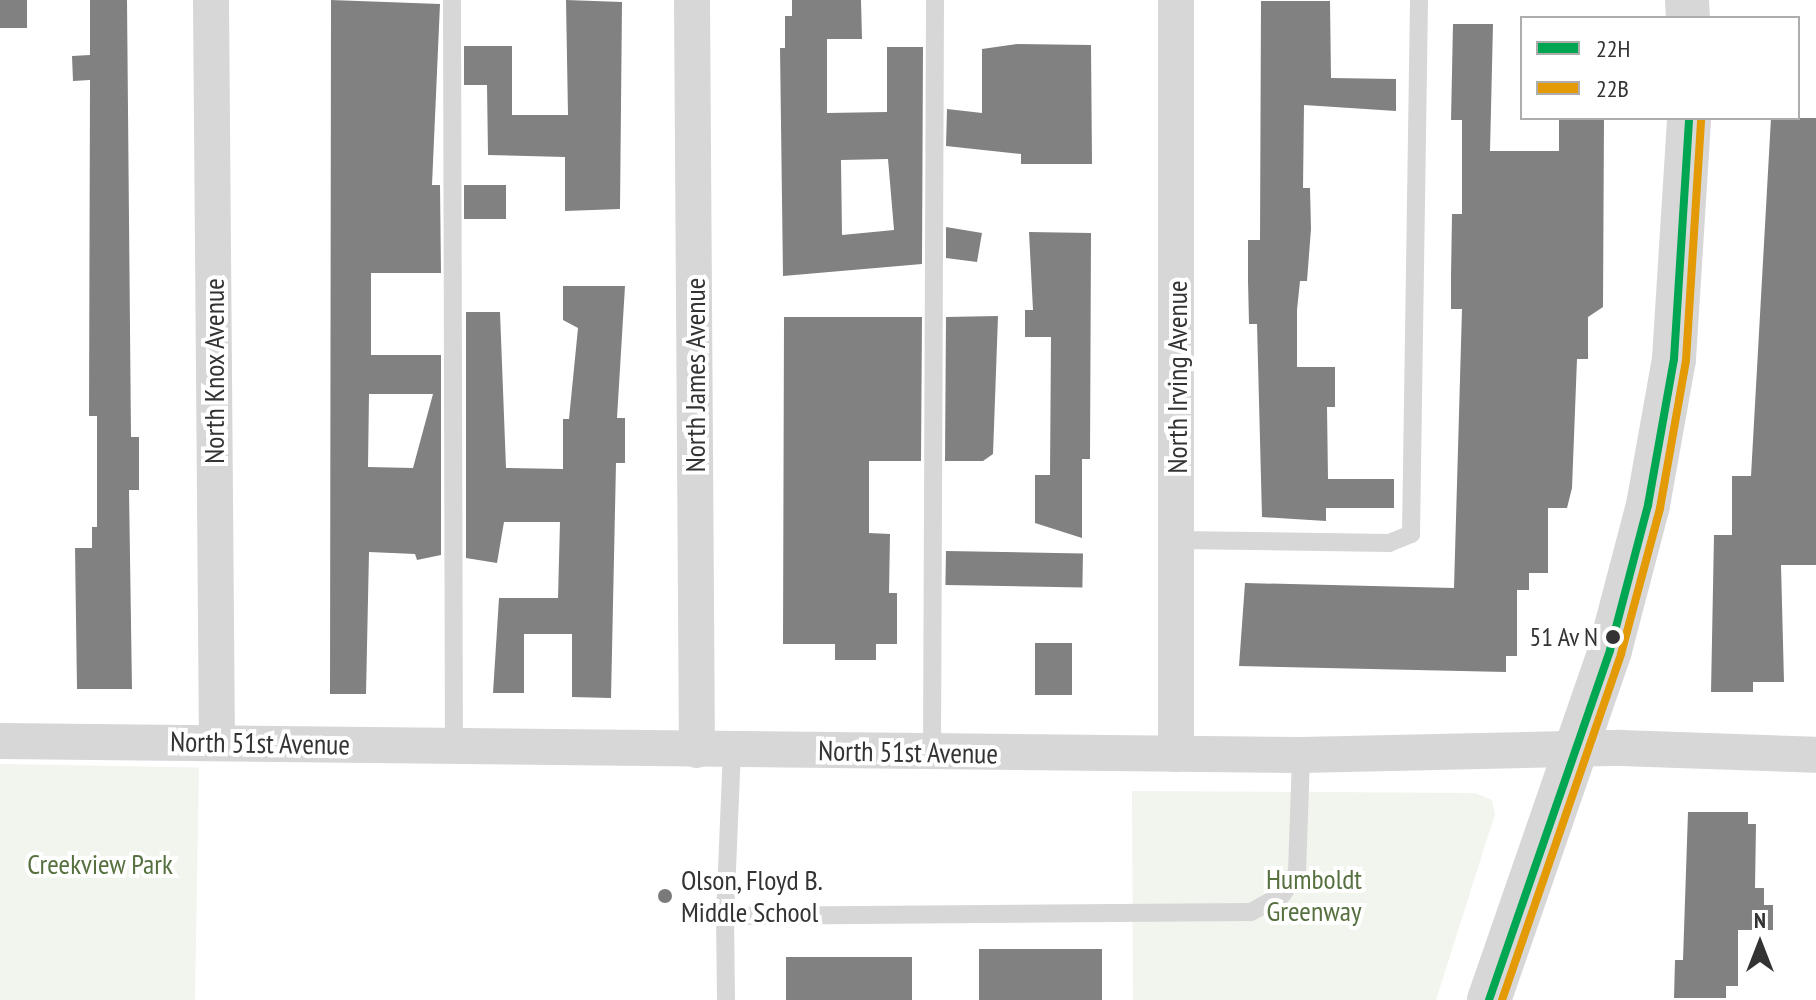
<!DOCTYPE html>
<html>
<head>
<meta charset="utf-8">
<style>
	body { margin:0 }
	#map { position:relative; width:1816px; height:1000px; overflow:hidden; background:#fff; font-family:"PT Sans Narrow",sans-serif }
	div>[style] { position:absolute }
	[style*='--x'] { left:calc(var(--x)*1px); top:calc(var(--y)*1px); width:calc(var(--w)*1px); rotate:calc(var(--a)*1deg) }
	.green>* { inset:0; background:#f1f5ed; transform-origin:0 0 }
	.building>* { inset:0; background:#818181; transform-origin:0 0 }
	.service>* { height:18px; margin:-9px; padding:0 9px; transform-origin:9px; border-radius:9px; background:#d7d7d7 }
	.minor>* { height:36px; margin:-18px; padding:0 18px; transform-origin:18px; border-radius:18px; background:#d7d7d7 }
	.tertiary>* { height:44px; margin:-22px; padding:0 22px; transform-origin:22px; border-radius:22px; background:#d7d7d7 }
	.bus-1>* { height:8px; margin:-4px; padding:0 4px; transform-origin:4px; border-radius:4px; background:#00a651 }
	.bus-2>* { height:8px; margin:-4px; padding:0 4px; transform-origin:4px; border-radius:4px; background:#e39a05 }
	.dots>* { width:22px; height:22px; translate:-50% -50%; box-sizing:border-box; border:4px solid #fff; border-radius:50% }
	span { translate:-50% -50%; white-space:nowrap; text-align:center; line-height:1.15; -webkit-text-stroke:8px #fff; paint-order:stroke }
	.bus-label { font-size:26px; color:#333 }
	.right { translate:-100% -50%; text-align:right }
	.street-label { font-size:28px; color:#333 }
	.park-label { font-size:28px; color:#56703f }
	.poi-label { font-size:28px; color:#333 }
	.left { translate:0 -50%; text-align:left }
	.legend { position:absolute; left:1520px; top:16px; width:280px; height:104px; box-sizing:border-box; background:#fff; border:2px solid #adadad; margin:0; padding:10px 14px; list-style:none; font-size:24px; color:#333 }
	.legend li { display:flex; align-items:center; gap:16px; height:40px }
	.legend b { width:40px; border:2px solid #adadad }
	.north { position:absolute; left:1720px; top:904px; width:80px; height:80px; -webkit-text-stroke:6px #fff; paint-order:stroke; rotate:0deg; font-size:22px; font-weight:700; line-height:32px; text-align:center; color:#333 }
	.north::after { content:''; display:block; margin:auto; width:28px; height:36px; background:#333; clip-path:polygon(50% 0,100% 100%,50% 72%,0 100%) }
</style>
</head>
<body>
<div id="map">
	<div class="green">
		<div style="left:0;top:764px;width:199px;height:236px;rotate:1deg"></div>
		<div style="clip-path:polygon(1132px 791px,1475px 793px,1492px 800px,1495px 814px,1436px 1000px,1133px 1000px)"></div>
	</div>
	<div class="building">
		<div style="left:0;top:0;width:27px;height:28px"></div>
		<div style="clip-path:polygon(90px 0,127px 0,131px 437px,139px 437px,139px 490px,129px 490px,132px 689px,77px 689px,75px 548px,92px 548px,92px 527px,97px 527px,97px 416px,89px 416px,90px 80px,73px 81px,72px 56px,90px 55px)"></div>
		<div style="clip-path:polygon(evenodd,331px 0,440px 4px,432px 185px,440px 185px,441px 273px,371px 273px,371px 355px,441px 355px,441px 555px,417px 560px,415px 554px,369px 552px,366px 694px,330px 694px,331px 0,369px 394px,433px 394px,413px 468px,368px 467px,369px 394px)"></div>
		<div style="clip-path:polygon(566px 0,622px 2px,620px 209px,565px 211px,565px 157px,488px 155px,487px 85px,464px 85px,464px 46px,512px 46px,512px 115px,568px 115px)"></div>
		<div style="clip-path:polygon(evenodd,792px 0,861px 0,862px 39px,827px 39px,827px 113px,887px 112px,887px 47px,923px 47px,922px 264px,783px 276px,780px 48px,785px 48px,785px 16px,792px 16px,792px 0,888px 159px,894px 230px,842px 235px,841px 160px,888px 159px)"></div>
		<div style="clip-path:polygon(1261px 1px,1330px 1px,1331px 78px,1396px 79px,1396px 111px,1304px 105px,1303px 188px,1310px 188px,1311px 229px,1307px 281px,1300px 281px,1297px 310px,1297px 367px,1335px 367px,1335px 407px,1327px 407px,1328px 479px,1394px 479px,1394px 508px,1326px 508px,1326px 521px,1262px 517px,1257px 324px,1249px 324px,1248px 281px,1248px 240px,1260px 240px)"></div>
		<div style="clip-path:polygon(1453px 24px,1493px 24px,1490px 151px,1559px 151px,1559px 118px,1604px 118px,1603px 307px,1588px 317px,1588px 359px,1577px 359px,1572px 488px,1567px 508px,1548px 508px,1548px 573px,1529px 573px,1529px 590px,1517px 590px,1517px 656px,1506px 656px,1506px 672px,1239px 666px,1245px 583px,1454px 588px,1462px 309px,1451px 309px,1451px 277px,1452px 214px,1462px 214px,1462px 120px,1451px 120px)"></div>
		<div style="clip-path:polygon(1017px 44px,1091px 45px,1092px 164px,1021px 164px,1021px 154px,946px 146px,947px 109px,982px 113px,982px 49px)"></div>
		<div style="clip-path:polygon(1771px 118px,1816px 118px,1816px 565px,1781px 565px,1784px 682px,1753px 682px,1753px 692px,1711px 692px,1714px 535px,1732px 535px,1732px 476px,1751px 476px)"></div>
		<div style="left:464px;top:185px;width:42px;height:34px"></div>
		<div style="clip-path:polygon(946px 227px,982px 233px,977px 262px,946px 258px)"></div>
		<div style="clip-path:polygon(1029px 232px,1091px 233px,1090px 459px,1082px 459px,1082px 538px,1035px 523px,1035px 475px,1050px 475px,1051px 337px,1025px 337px,1025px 310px,1033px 310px)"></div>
		<div style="clip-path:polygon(563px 286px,625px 286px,617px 418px,625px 418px,625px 463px,616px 463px,611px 698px,572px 697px,572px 634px,524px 634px,524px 693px,493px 693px,499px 598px,558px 598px,560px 522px,504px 522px,497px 563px,466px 558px,466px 312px,500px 312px,506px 468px,563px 469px,563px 419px,569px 419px,578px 328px,563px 320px)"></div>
		<div style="clip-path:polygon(998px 316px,993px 454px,983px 461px,945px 461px,946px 317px)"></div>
		<div style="clip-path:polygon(784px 317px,922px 317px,921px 461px,869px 461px,869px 533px,890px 534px,889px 593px,897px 593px,897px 644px,876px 644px,876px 660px,835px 660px,835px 644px,783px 644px)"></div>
		<div style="left:946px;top:551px;width:137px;height:34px;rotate:1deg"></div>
		<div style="left:1035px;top:643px;width:37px;height:52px"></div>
		<div style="clip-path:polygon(1688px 812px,1748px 812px,1748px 824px,1756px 824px,1755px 888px,1764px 888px,1764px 905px,1773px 905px,1773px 930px,1738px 930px,1738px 986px,1726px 986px,1726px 998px,1674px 998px,1675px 960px,1683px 960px)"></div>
		<div style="left:979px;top:949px;width:123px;height:51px"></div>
		<div style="left:786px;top:957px;width:126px;height:43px"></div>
	</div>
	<div class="service">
		<div style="--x:452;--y:0;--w:746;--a:89.85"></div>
		<div style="--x:1177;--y:540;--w:212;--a:0.8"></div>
		<div style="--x:1389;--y:543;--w:24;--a:-22"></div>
		<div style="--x:1411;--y:534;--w:534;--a:-89.14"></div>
		<div style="--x:732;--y:750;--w:166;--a:92.4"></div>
		<div style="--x:725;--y:916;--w:526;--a:-0.44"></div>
		<div style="--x:1251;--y:912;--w:35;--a:-29"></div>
		<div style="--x:1282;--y:895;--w:27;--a:-57"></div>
		<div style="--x:1297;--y:872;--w:117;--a:-88"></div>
		<div style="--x:932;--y:752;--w:752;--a:-89.77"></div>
		<div style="--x:725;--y:916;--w:84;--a:89.3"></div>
	</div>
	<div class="minor">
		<div style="--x:211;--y:0;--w:742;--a:89.54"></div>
		<div style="--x:692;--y:0;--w:750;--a:89.62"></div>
		<div style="--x:1176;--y:0;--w:754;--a:90"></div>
		<div style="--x:0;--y:741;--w:1301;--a:0.62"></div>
		<div style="--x:1301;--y:755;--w:319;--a:-1.3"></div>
		<div style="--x:1620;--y:748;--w:196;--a:2"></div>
	</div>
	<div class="tertiary">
		<div style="--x:1687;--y:0;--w:18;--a:87"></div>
		<div style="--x:1489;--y:1000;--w:370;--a:-70.9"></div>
		<div style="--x:1610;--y:650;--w:150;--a:-75.3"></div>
		<div style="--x:1648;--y:505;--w:148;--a:-79.9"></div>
		<div style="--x:1674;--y:359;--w:241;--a:-86.4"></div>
	</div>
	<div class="bus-1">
		<div style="--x:1489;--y:1000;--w:370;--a:-70.9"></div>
		<div style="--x:1610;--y:650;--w:150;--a:-75.3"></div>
		<div style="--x:1648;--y:505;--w:148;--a:-79.9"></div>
		<div style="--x:1674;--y:359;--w:241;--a:-86.4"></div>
	</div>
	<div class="bus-2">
		<div style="--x:1502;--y:1000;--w:366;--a:-71"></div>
		<div style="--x:1621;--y:654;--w:151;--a:-75"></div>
		<div style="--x:1660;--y:508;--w:150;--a:-80"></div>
		<div style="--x:1686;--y:360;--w:241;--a:-86.4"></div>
	</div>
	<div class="dots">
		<div style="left:1613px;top:637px;background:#333"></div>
		<div style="left:665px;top:896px;background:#7a7a7a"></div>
	</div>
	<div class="bus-label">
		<span class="right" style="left:1598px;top:637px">51 Av N</span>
	</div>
	<div class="street-label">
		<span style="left:214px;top:371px;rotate:-90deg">North Knox Avenue</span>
		<span style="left:695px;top:375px;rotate:-90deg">North James Avenue</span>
		<span style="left:1177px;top:377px;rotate:-90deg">North Irving Avenue</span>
		<span style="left:260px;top:743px;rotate:1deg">North 51st Avenue</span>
		<span style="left:908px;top:752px;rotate:1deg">North 51st Avenue</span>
	</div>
	<div class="park-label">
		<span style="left:100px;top:864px">Creekview Park</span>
		<span style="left:1314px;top:895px">Humboldt<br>Greenway</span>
	</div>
	<div class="poi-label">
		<span class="left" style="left:681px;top:896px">Olson, Floyd B.<br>Middle School</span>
	</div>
	<ul class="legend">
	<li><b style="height:10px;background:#00a651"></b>22H</li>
	<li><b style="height:10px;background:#e39a05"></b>22B</li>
	</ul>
	<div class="north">N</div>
</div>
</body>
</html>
